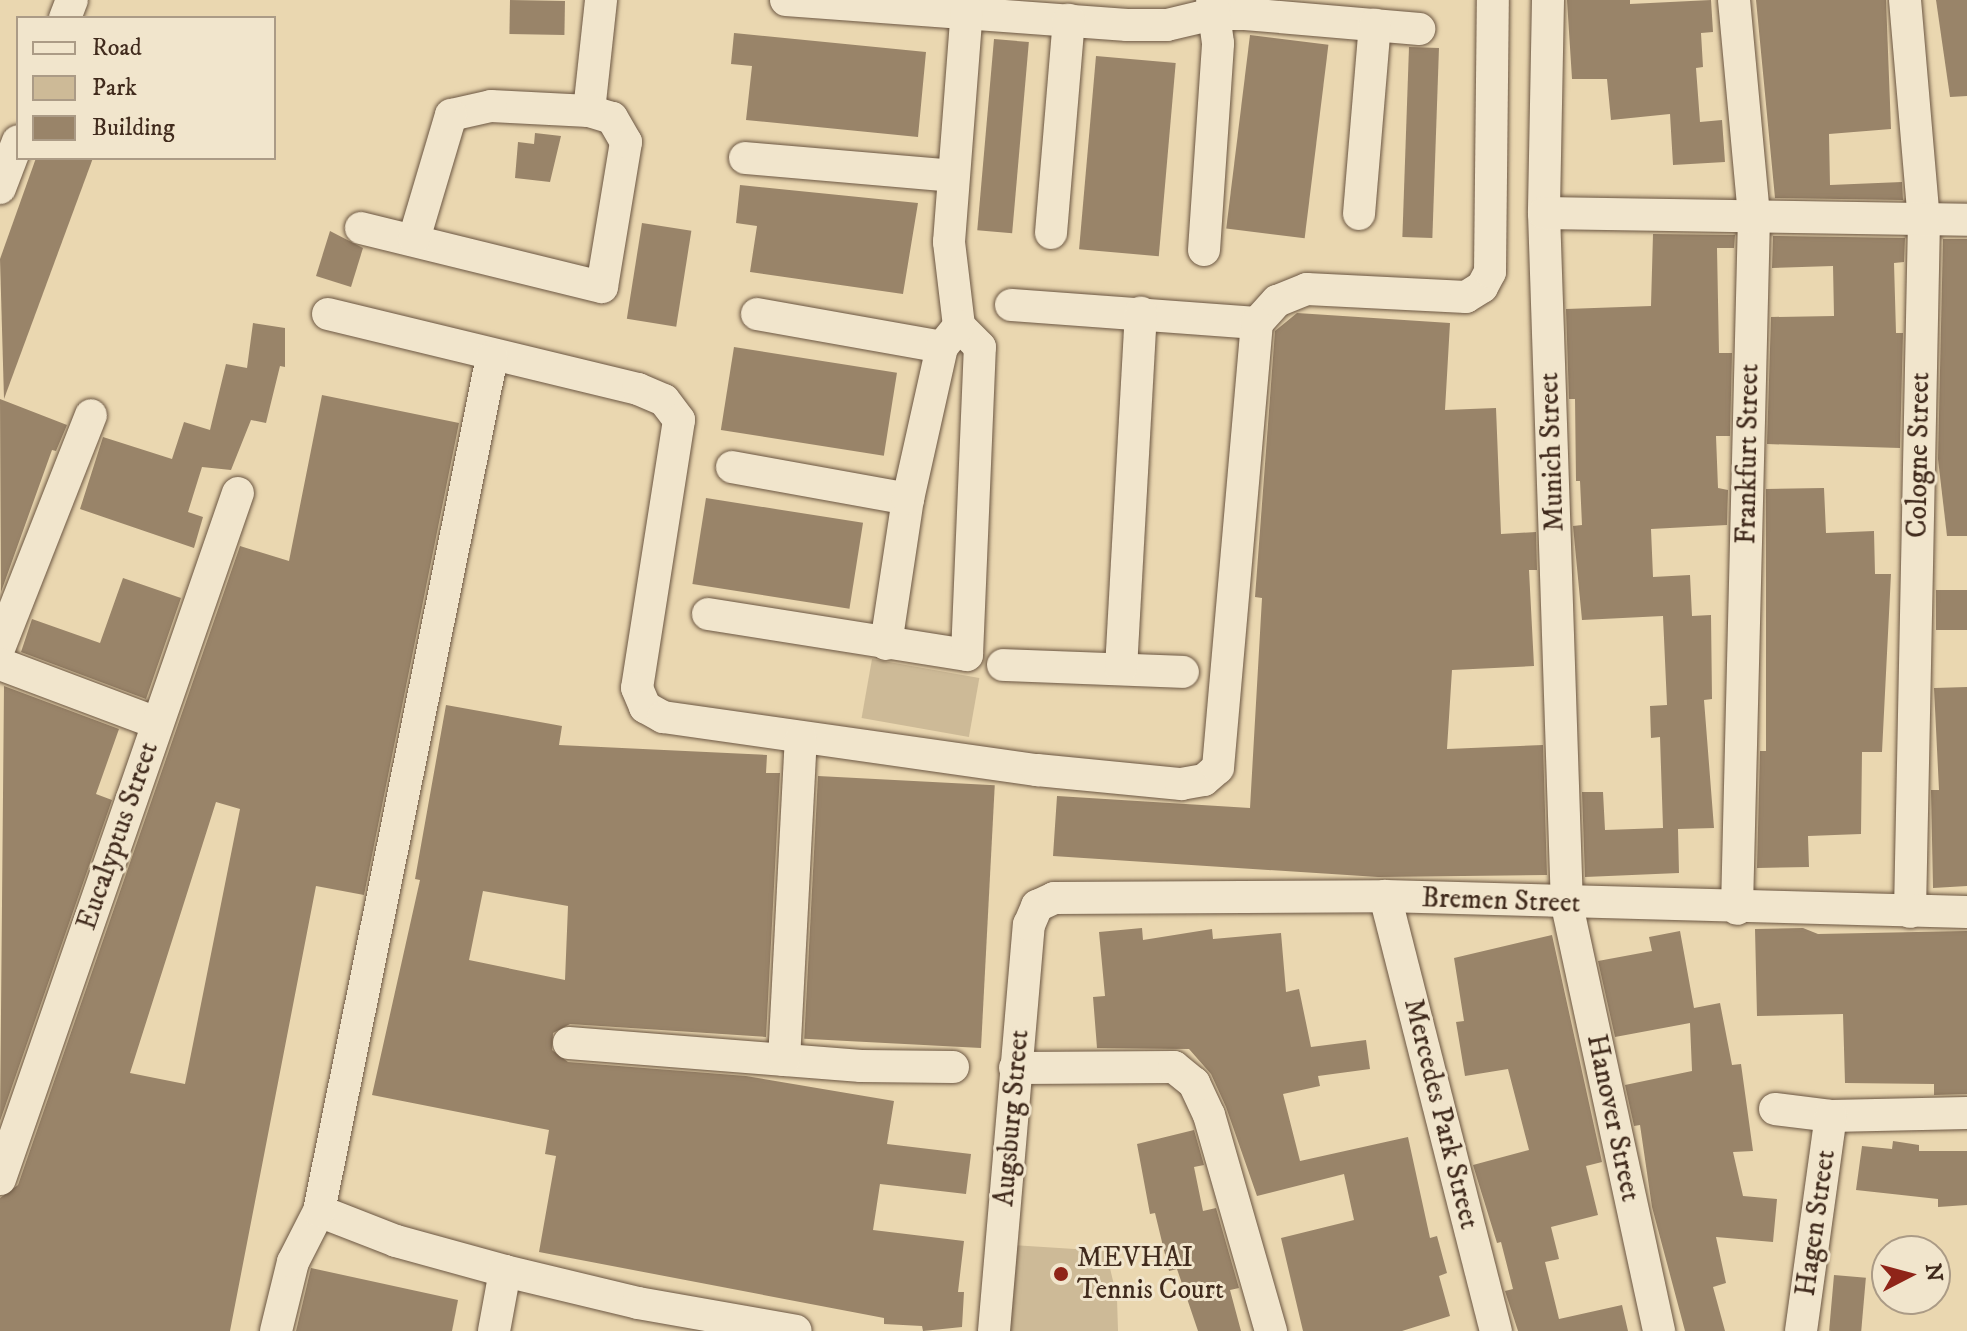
<!DOCTYPE html>
<html>
<head>
<meta charset="utf-8">
<style>
	body { margin:0 }
	#map { position:relative; width:1967px; height:1331px; overflow:hidden; background:#ead7b0; font-family:"IM FELL DW Pica",serif }
	div>[style] { position:absolute }
	[style*='--x'] { left:calc(var(--x)*1px); top:calc(var(--y)*1px); width:calc(var(--w)*1px); rotate:calc(var(--a)*1deg) }
	.green>* { inset:0; background:#cdba97; transform-origin:0 0 }
	.building>* { inset:0; background:#998469; transform-origin:0 0 }
	.roads { filter:drop-shadow(0 0 2px #6b5642) drop-shadow(0 0 2px #6b5642) }
	.minor>* { height:32px; margin:-16px; padding:0 16px; transform-origin:16px; border-radius:16px; background:#f1e5cc }
	.dots>* { width:22px; height:22px; translate:-50% -50%; box-sizing:border-box; border:4px solid #f1e5cc; border-radius:50% }
	span { translate:-50% -50%; white-space:nowrap; text-align:center; line-height:1.15; -webkit-text-stroke:6px #f1e5cc; paint-order:stroke }
	.street-label { font-size:28px; color:#412b1d }
	.poi-label { font-size:28px; color:#412b1d }
	.left { translate:0 -50%; text-align:left }
	.legend { position:absolute; left:16px; top:16px; width:260px; height:144px; box-sizing:border-box; background:#f1e5cc; border:2px solid #ab9b86; margin:0; padding:10px 14px; list-style:none; font-size:24px; color:#412b1d }
	.legend li { display:flex; align-items:center; gap:16px; height:40px }
	.legend b { width:40px; border:2px solid #ab9b86 }
	.north { position:absolute; left:1871px; top:1235px; width:80px; height:80px; box-sizing:border-box; background:#f1e5cc; border:2px solid #ab9b86; border-radius:50%; rotate:84deg; font-size:22px; font-weight:700; line-height:32px; text-align:center; color:#412b1d }
	.north::after { content:''; display:block; margin:auto; width:28px; height:36px; background:#8f2418; clip-path:polygon(50% 0,100% 100%,50% 72%,0 100%) }
</style>
</head>
<body>
<div id="map">
	<div class="green">
		<div style="left:872px;top:659px;width:109px;height:60px;rotate:10deg"></div>
		<div style="clip-path:polygon(1011px 1245px,1106px 1251px,1117px 1298px,1118px 1331px,1006px 1331px)"></div>
	</div>
	<div class="building">
		<div style="left:510px;top:0;width:55px;height:34px;rotate:1deg"></div>
		<div style="clip-path:polygon(1567px 0,1630px 0,1630px 4px,1711px 0,1713px 32px,1701px 33px,1703px 67px,1696px 68px,1700px 122px,1722px 120px,1725px 162px,1673px 165px,1670px 114px,1611px 120px,1607px 79px,1572px 79px)"></div>
		<div style="clip-path:polygon(1756px 0,1886px 0,1891px 129px,1829px 134px,1830px 185px,1902px 182px,1903px 200px,1775px 198px)"></div>
		<div style="clip-path:polygon(1936px 0,1967px 0,1967px 96px,1950px 97px)"></div>
		<div style="clip-path:polygon(734px 33px,926px 52px,918px 137px,746px 120px,752px 66px,731px 64px)"></div>
		<div style="left:1250px;top:35px;width:79px;height:195px;rotate:7deg"></div>
		<div style="left:994px;top:39px;width:35px;height:192px;rotate:5deg"></div>
		<div style="left:1409px;top:47px;width:30px;height:190px;rotate:2deg"></div>
		<div style="left:1096px;top:56px;width:80px;height:194px;rotate:5deg"></div>
		<div style="clip-path:polygon(535px 133px,561px 136px,550px 182px,515px 178px,518px 142px,534px 144px)"></div>
		<div style="clip-path:polygon(36px 158px,93px 158px,4px 399px,0 259px)"></div>
		<div style="clip-path:polygon(740px 185px,918px 203px,903px 294px,750px 272px,757px 226px,736px 223px)"></div>
		<div style="left:642px;top:223px;width:50px;height:97px;rotate:9deg"></div>
		<div style="clip-path:polygon(330px 231px,363px 248px,351px 287px,316px 276px)"></div>
		<div style="clip-path:polygon(1653px 234px,1735px 235px,1734px 248px,1717px 248px,1719px 353px,1732px 353px,1730px 436px,1716px 436px,1718px 488px,1728px 490px,1727px 525px,1651px 529px,1653px 577px,1690px 575px,1692px 616px,1711px 615px,1712px 699px,1704px 700px,1714px 828px,1678px 829px,1679px 873px,1585px 877px,1582px 792px,1603px 792px,1605px 830px,1663px 828px,1660px 737px,1651px 738px,1650px 706px,1667px 705px,1663px 616px,1582px 620px,1573px 526px,1582px 525px,1580px 481px,1576px 481px,1575px 399px,1569px 399px,1566px 309px,1651px 306px)"></div>
		<div style="clip-path:polygon(1773px 236px,1905px 238px,1904px 262px,1894px 263px,1896px 333px,1903px 333px,1900px 448px,1767px 444px,1771px 317px,1834px 316px,1833px 266px,1772px 268px)"></div>
		<div style="clip-path:polygon(1943px 239px,1967px 239px,1967px 536px,1947px 536px,1938px 459px)"></div>
		<div style="clip-path:polygon(1297px 313px,1450px 323px,1445px 410px,1496px 408px,1501px 534px,1536px 532px,1537px 570px,1529px 570px,1534px 666px,1452px 670px,1447px 749px,1543px 745px,1547px 875px,1378px 877px,1053px 856px,1057px 796px,1250px 808px,1262px 598px,1255px 597px,1275px 331px)"></div>
		<div style="clip-path:polygon(253px 323px,285px 328px,285px 367px,280px 366px,266px 423px,251px 420px,231px 470px,202px 467px,188px 512px,203px 517px,194px 548px,80px 509px,103px 437px,172px 459px,184px 422px,210px 430px,226px 364px,247px 368px)"></div>
		<div style="left:734px;top:347px;width:165px;height:84px;rotate:9deg"></div>
		<div style="clip-path:polygon(evenodd,322px 395px,459px 423px,364px 895px,316px 886px,230px 1331px,0 1331px,0 1198px,18px 1185px,240px 546px,289px 561px,322px 395px,216px 802px,240px 809px,185px 1084px,130px 1073px,216px 802px)"></div>
		<div style="clip-path:polygon(0 399px,67px 425px,56px 451px,52px 450px,1px 592px)"></div>
		<div style="clip-path:polygon(1824px 488px,1826px 533px,1874px 531px,1875px 574px,1891px 574px,1882px 752px,1862px 752px,1861px 834px,1808px 836px,1809px 867px,1757px 868px,1760px 751px,1766px 751px,1766px 489px)"></div>
		<div style="left:706px;top:498px;width:159px;height:87px;rotate:9deg"></div>
		<div style="clip-path:polygon(123px 578px,181px 598px,146px 699px,21px 652px,32px 619px,100px 643px)"></div>
		<div style="left:1967px;top:590px;width:40px;height:31px;rotate:90deg"></div>
		<div style="clip-path:polygon(4px 686px,119px 729px,96px 794px,112px 800px,0 1121px)"></div>
		<div style="clip-path:polygon(1967px 687px,1967px 886px,1933px 888px,1931px 790px,1939px 790px,1934px 688px)"></div>
		<div style="clip-path:polygon(evenodd,446px 705px,562px 726px,559px 745px,767px 755px,766px 773px,780px 773px,766px 1037px,570px 1024px,553px 1033px,552px 1050px,568px 1062px,746px 1076px,894px 1101px,887px 1144px,971px 1154px,966px 1194px,880px 1184px,873px 1230px,964px 1241px,958px 1292px,964px 1292px,962px 1327px,923px 1331px,922px 1326px,884px 1324px,884px 1318px,539px 1252px,556px 1156px,545px 1154px,549px 1130px,372px 1095px,420px 880px,415px 879px,446px 705px,483px 891px,568px 906px,565px 980px,469px 960px,483px 891px)"></div>
		<div style="left:818px;top:776px;width:177px;height:263px;rotate:3deg"></div>
		<div style="clip-path:polygon(1142px 928px,1143px 940px,1212px 929px,1213px 939px,1281px 933px,1286px 992px,1299px 989px,1311px 1047px,1366px 1040px,1370px 1069px,1318px 1076px,1320px 1086px,1283px 1094px,1300px 1161px,1408px 1137px,1430px 1238px,1437px 1236px,1447px 1273px,1439px 1276px,1450px 1316px,1402px 1331px,1303px 1331px,1281px 1238px,1354px 1220px,1344px 1174px,1257px 1196px,1226px 1107px,1211px 1074px,1189px 1049px,1097px 1048px,1093px 997px,1105px 996px,1099px 932px)"></div>
		<div style="clip-path:polygon(1803px 928px,1818px 934px,1967px 931px,1967px 1094px,1934px 1095px,1934px 1084px,1845px 1083px,1843px 1014px,1757px 1016px,1755px 929px)"></div>
		<div style="clip-path:polygon(1680px 931px,1694px 1008px,1720px 1003px,1732px 1065px,1741px 1064px,1753px 1151px,1733px 1152px,1743px 1196px,1777px 1199px,1773px 1242px,1716px 1237px,1726px 1283px,1713px 1287px,1725px 1331px,1685px 1331px,1652px 1207px,1640px 1125px,1634px 1126px,1625px 1085px,1692px 1071px,1690px 1023px,1615px 1037px,1598px 961px,1652px 951px,1649px 937px)"></div>
		<div style="clip-path:polygon(1552px 935px,1602px 1162px,1586px 1166px,1598px 1215px,1551px 1227px,1559px 1259px,1545px 1262px,1559px 1319px,1622px 1305px,1628px 1331px,1518px 1331px,1505px 1291px,1513px 1289px,1501px 1242px,1497px 1243px,1473px 1165px,1529px 1150px,1508px 1069px,1465px 1076px,1456px 1022px,1464px 1021px,1454px 958px)"></div>
		<div style="clip-path:polygon(1194px 1130px,1204px 1165px,1194px 1167px,1203px 1211px,1216px 1208px,1239px 1288px,1230px 1290px,1241px 1331px,1198px 1331px,1177px 1269px,1169px 1271px,1155px 1213px,1150px 1214px,1137px 1144px)"></div>
		<div style="clip-path:polygon(1893px 1141px,1919px 1145px,1919px 1151px,1967px 1151px,1967px 1205px,1938px 1207px,1938px 1199px,1856px 1190px,1862px 1146px,1892px 1149px)"></div>
		<div style="clip-path:polygon(311px 1268px,458px 1300px,452px 1331px,296px 1331px)"></div>
		<div style="left:1834px;top:1275px;width:32px;height:56px;rotate:5deg"></div>
	</div>
	<div class="roads">
		<div class="minor">
			<div style="--x:786;--y:0;--w:342;--a:4.2"></div>
			<div style="--x:1127;--y:25;--w:40;--a:0"></div>
			<div style="--x:1167;--y:25;--w:47;--a:-13.4"></div>
			<div style="--x:1213;--y:14;--w:32;--a:0"></div>
			<div style="--x:1245;--y:14;--w:175;--a:4.9"></div>
			<div style="--x:1548;--y:0;--w:213;--a:91.1"></div>
			<div style="--x:1544;--y:213;--w:692;--a:88.1"></div>
			<div style="--x:1567;--y:905;--w:436;--a:77.8"></div>
			<div style="--x:1734;--y:0;--w:218;--a:84.7"></div>
			<div style="--x:1754;--y:217;--w:692;--a:91.41"></div>
			<div style="--x:1905;--y:0;--w:221;--a:85.1"></div>
			<div style="--x:1924;--y:220;--w:692;--a:91.16"></div>
			<div style="--x:65;--y:18;--w:19;--a:-69"></div>
			<div style="--x:589;--y:111;--w:112;--a:-83.8"></div>
			<div style="--x:745;--y:158;--w:209;--a:4.9"></div>
			<div style="--x:0;--y:188;--w:50;--a:-69"></div>
			<div style="--x:1544;--y:213;--w:423;--a:0.9"></div>
			<div style="--x:1359;--y:214;--w:190;--a:-85.2"></div>
			<div style="--x:361;--y:228;--w:248;--a:13.8"></div>
			<div style="--x:602;--y:287;--w:147;--a:-80.6"></div>
			<div style="--x:626;--y:142;--w:28;--a:-120"></div>
			<div style="--x:612;--y:118;--w:24;--a:-163"></div>
			<div style="--x:589;--y:111;--w:98;--a:-177.1"></div>
			<div style="--x:491;--y:106;--w:41;--a:167.3"></div>
			<div style="--x:451;--y:115;--w:129;--a:106.6"></div>
			<div style="--x:1051;--y:233;--w:214;--a:-85.2"></div>
			<div style="--x:1204;--y:250;--w:207;--a:-86.1"></div>
			<div style="--x:1218;--y:43;--w:43;--a:-97.9"></div>
			<div style="--x:1011;--y:305;--w:247;--a:4.2"></div>
			<div style="--x:328;--y:314;--w:319;--a:13.6"></div>
			<div style="--x:638;--y:389;--w:28;--a:23"></div>
			<div style="--x:664;--y:400;--w:25;--a:53"></div>
			<div style="--x:679;--y:420;--w:271;--a:98.9"></div>
			<div style="--x:637;--y:688;--w:21;--a:67"></div>
			<div style="--x:645;--y:707;--w:21;--a:29"></div>
			<div style="--x:663;--y:717;--w:378;--a:8.1"></div>
			<div style="--x:1037;--y:770;--w:145;--a:5.6"></div>
			<div style="--x:1181;--y:784;--w:23;--a:-10"></div>
			<div style="--x:1204;--y:780;--w:18;--a:-41"></div>
			<div style="--x:1218;--y:768;--w:447;--a:-85"></div>
			<div style="--x:1257;--y:323;--w:30;--a:-48"></div>
			<div style="--x:1277;--y:301;--w:32;--a:-22"></div>
			<div style="--x:1307;--y:289;--w:159;--a:2.9"></div>
			<div style="--x:1466;--y:297;--w:19;--a:-32"></div>
			<div style="--x:1482;--y:287;--w:17;--a:-62"></div>
			<div style="--x:1490;--y:272;--w:272;--a:-89.4"></div>
			<div style="--x:757;--y:314;--w:188;--a:10.1"></div>
			<div style="--x:732;--y:467;--w:179;--a:10.3"></div>
			<div style="--x:708;--y:614;--w:262;--a:9"></div>
			<div style="--x:967;--y:655;--w:308;--a:-87.6"></div>
			<div style="--x:980;--y:347;--w:30;--a:-135"></div>
			<div style="--x:959;--y:326;--w:85;--a:-96.8"></div>
			<div style="--x:949;--y:242;--w:233;--a:-85.6"></div>
			<div style="--x:886;--y:644;--w:147;--a:-81.4"></div>
			<div style="--x:908;--y:499;--w:156;--a:-77.4"></div>
			<div style="--x:942;--y:347;--w:27;--a:-51"></div>
			<div style="--x:0;--y:646;--w:248;--a:-68.5"></div>
			<div style="--x:0;--y:664;--w:168;--a:20.6"></div>
			<div style="--x:1003;--y:665;--w:180;--a:2.2"></div>
			<div style="--x:1121;--y:669;--w:357;--a:-86.8"></div>
			<div style="--x:1385;--y:896;--w:449;--a:75.7"></div>
			<div style="--x:569;--y:1043;--w:293;--a:4.5"></div>
			<div style="--x:861;--y:1066;--w:92;--a:0.6"></div>
			<div style="--x:784;--y:1060;--w:322;--a:-87"></div>
			<div style="--x:1015;--y:1068;--w:159;--a:-0.4"></div>
			<div style="--x:1174;--y:1067;--w:26;--a:39"></div>
			<div style="--x:1194;--y:1083;--w:35;--a:65"></div>
			<div style="--x:1209;--y:1115;--w:225;--a:74"></div>
			<div style="--x:1775;--y:1109;--w:56;--a:7.1"></div>
			<div style="--x:1831;--y:1116;--w:136;--a:-1.3"></div>
			<div style="--x:0;--y:1179;--w:726;--a:-70.87"></div>
			<div style="--x:319;--y:1211;--w:83;--a:21.3"></div>
			<div style="--x:396;--y:1241;--w:113;--a:15.4"></div>
			<div style="--x:505;--y:1271;--w:137;--a:13.5"></div>
			<div style="--x:638;--y:1303;--w:160;--a:10"></div>
			<div style="--x:276;--y:1331;--w:71;--a:-76.2"></div>
			<div style="--x:293;--y:1262;--w:57;--a:-63"></div>
			<div style="--x:319;--y:1211;--w:871;--a:-78.55"></div>
			<div style="--x:494;--y:1331;--w:61;--a:-79.6"></div>
			<div style="--x:994;--y:1331;--w:408;--a:-85.1"></div>
			<div style="--x:1029;--y:925;--w:21;--a:-67"></div>
			<div style="--x:1037;--y:906;--w:19;--a:-25"></div>
			<div style="--x:1054;--y:898;--w:331;--a:-0.3"></div>
			<div style="--x:1385;--y:896;--w:582;--a:1.57"></div>
			<div style="--x:1801;--y:1331;--w:217;--a:-82.1"></div>
		</div>
	</div>
	<div class="dots">
		<div style="left:1061px;top:1274px;background:#8f2418"></div>
	</div>
	<div class="street-label">
		<span style="left:1552px;top:452px;rotate:-92deg">Munich Street</span>
		<span style="left:1748px;top:454px;rotate:-89deg">Frankfurt Street</span>
		<span style="left:1919px;top:455px;rotate:-89deg">Cologne Street</span>
		<span style="left:118px;top:836px;rotate:-71deg">Eucalyptus Street</span>
		<span style="left:1501px;top:901px;rotate:2deg">Bremen Street</span>
		<span style="left:1441px;top:1114px;rotate:76deg">Mercedes Park Street</span>
		<span style="left:1012px;top:1118px;rotate:-85deg">Augsburg Street</span>
		<span style="left:1613px;top:1118px;rotate:78deg">Hanover Street</span>
		<span style="left:1816px;top:1223px;rotate:-82deg">Hagen Street</span>
	</div>
	<div class="poi-label">
		<span class="left" style="left:1077px;top:1274px">MEVHAI<br>Tennis Court</span>
	</div>
	<ul class="legend">
	<li><b style="height:10px;background:#f1e5cc"></b>Road</li>
	<li><b style="height:22px;background:#cdba97"></b>Park</li>
	<li><b style="height:22px;background:#998469"></b>Building</li>
	</ul>
	<div class="north">N</div>
</div>
</body>
</html>
